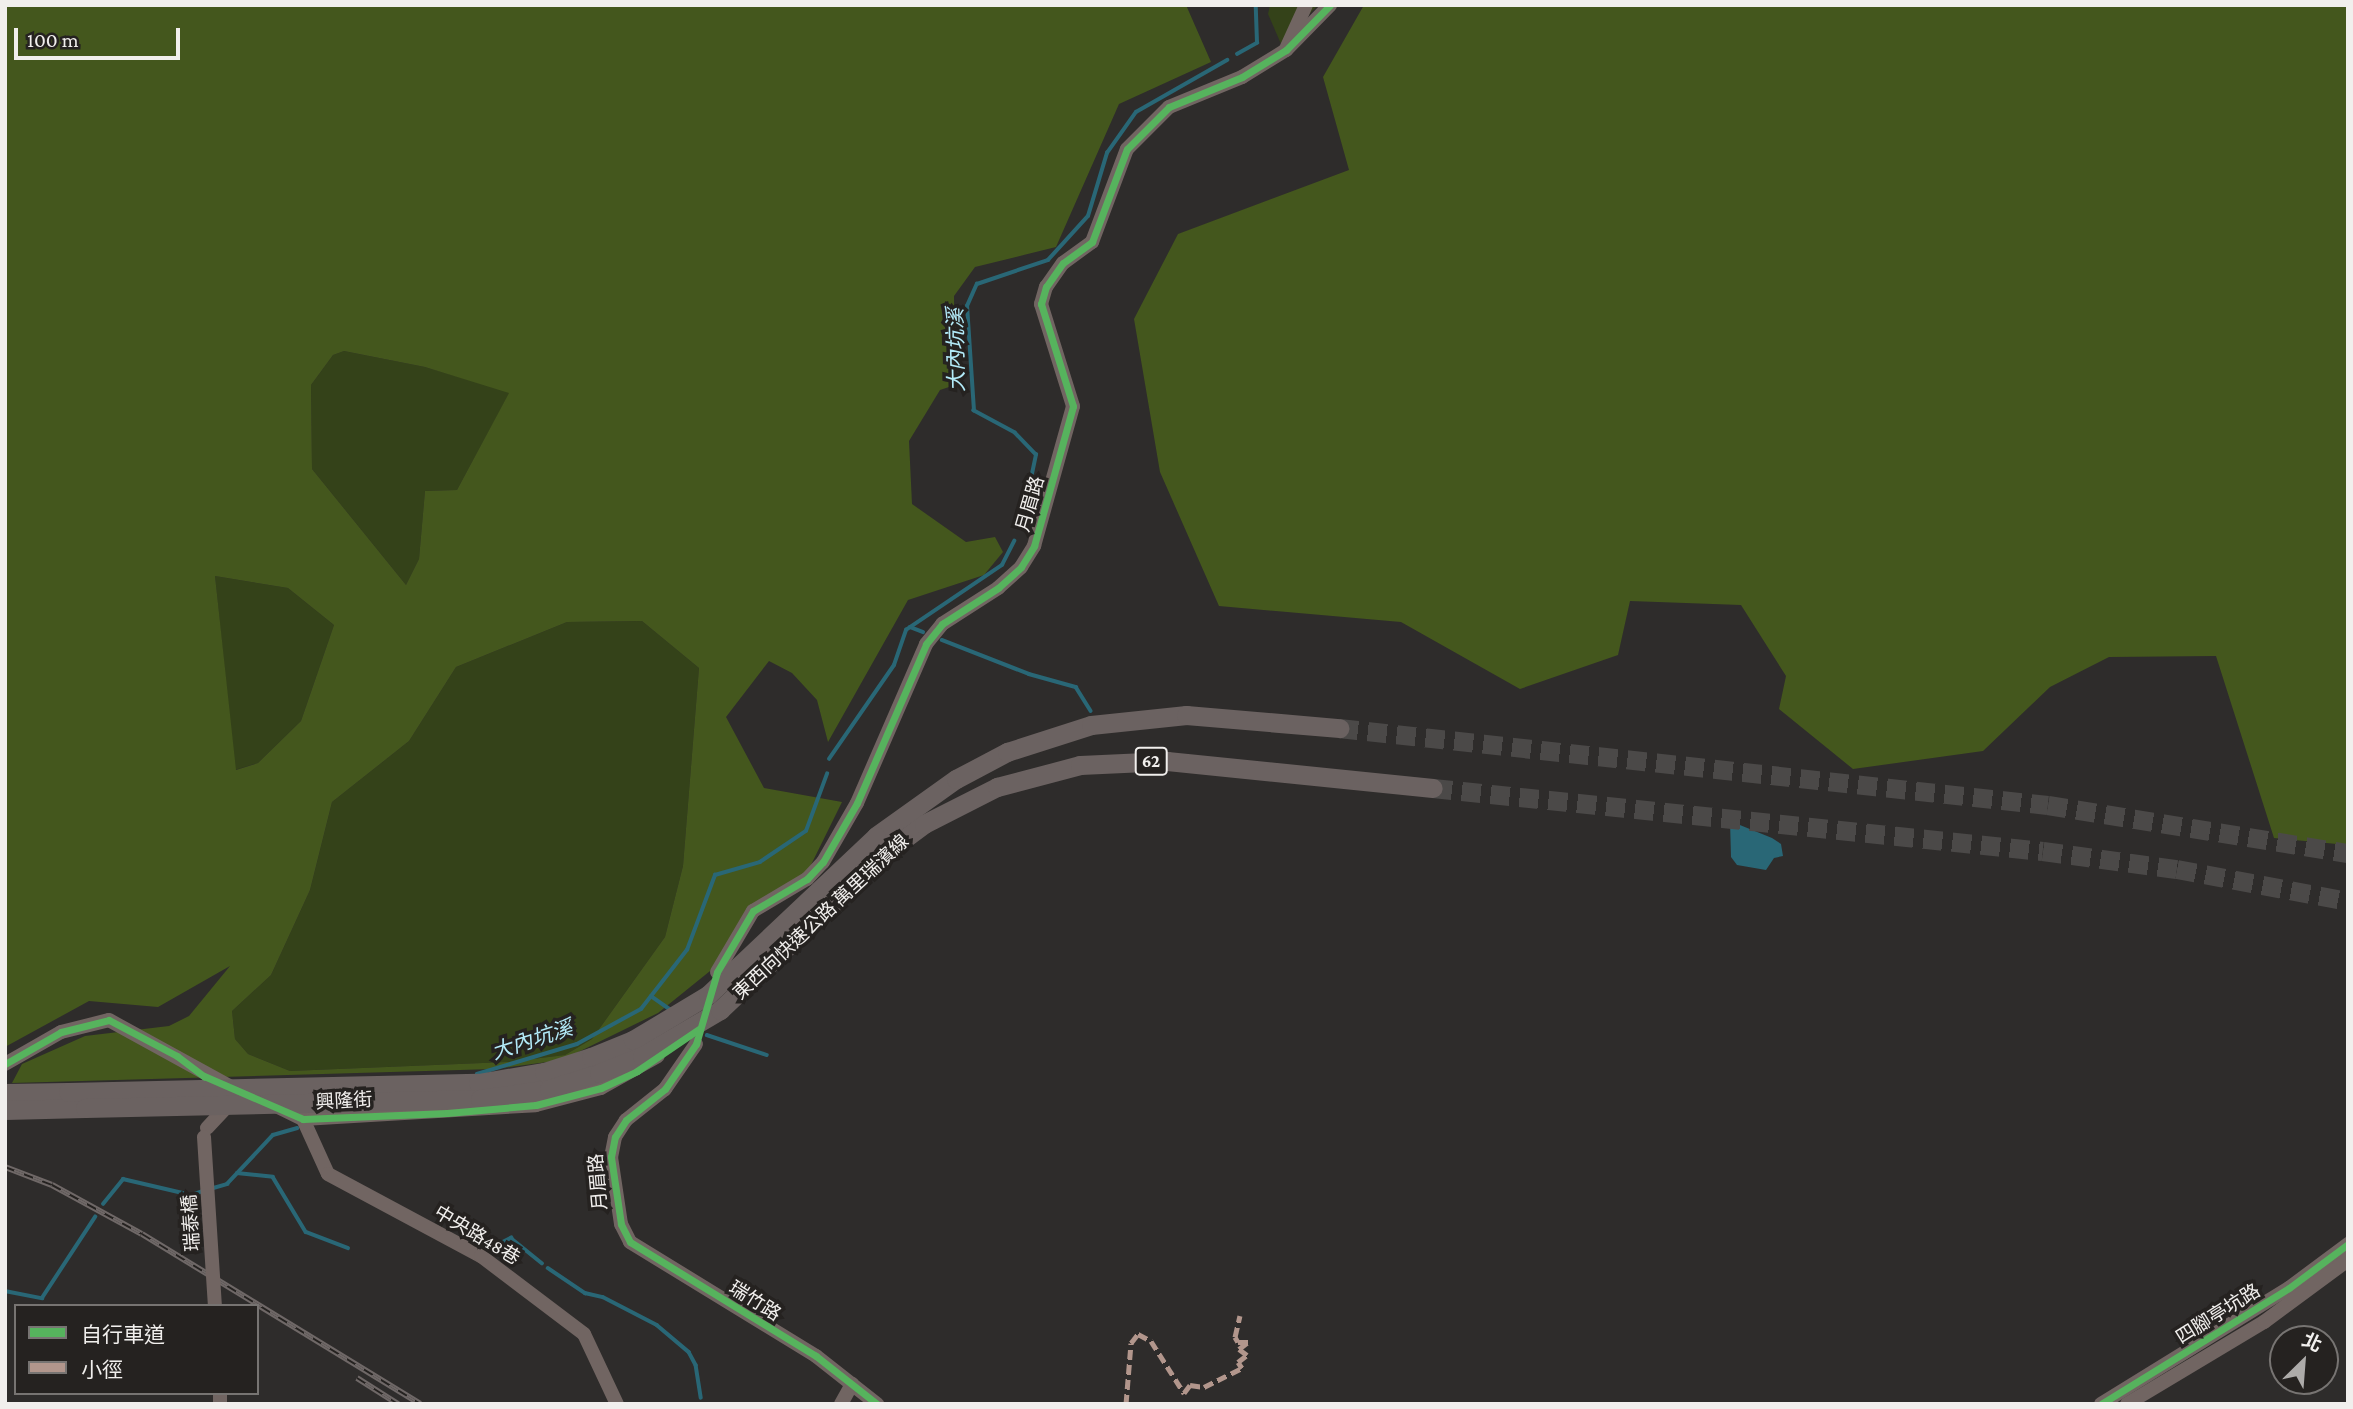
<!DOCTYPE html>
<html>
<head>
<meta charset="utf-8">
<style>
	body { margin:0 }
	#map { position:relative; width:2353px; height:1409px; overflow:hidden; background:#2e2c2b; font-family:"Crimson Pro","Noto Sans TC",serif }
	div>[style] { position:absolute }
	[style*='--x'] { left:calc(var(--x)*1px); top:calc(var(--y)*1px); width:calc(var(--w)*1px); rotate:calc(var(--a)*1deg) }
	.green>* { inset:0; background:#344219 }
	.forest>* { inset:0; background:#44571d }
	.water>* { inset:0; background:#296776 }
	.stream>* { height:3.5px; margin:-1.75px; padding:0 1.75px; transform-origin:1.75px; border-radius:1.75px; background:#296776 }
	.highway-tunnel>* { height:19px; margin-top:-9.5px; transform-origin:0; background:repeating-linear-gradient(90deg,#4b4948 0 19px,transparent 0 29px) }
	.minor>* { height:14px; margin:-7px; padding:0 7px; transform-origin:7px; border-radius:7px; background:#716562 }
	.highway>* { height:19px; margin:-9.5px; padding:0 9.5px; transform-origin:9.5px; border-radius:9.5px; background:#6b6261 }
	.rail>* { height:6px; margin-top:-3px; transform-origin:0; background:repeating-linear-gradient(90deg,#252220 0 10px,#6f6867 0 20px); box-sizing:border-box; border-block:2px solid #6f6867 }
	.minor-bridge>* { height:14px; margin:-7px; padding:0 7px; transform-origin:7px; border-radius:7px; background:#716562 }
	.highway-bridge>* { height:19px; margin:-9.5px; padding:0 9.5px; transform-origin:9.5px; border-radius:9.5px; background:#6b6261 }
	.quiet>* { height:5px; margin-top:-2.5px; transform-origin:0; background:repeating-linear-gradient(90deg,#b2968c 0 10px,transparent 0 15px) }
	.cycleway>* { height:7px; margin:-3.5px; padding:0 3.5px; transform-origin:3.5px; border-radius:3.5px; background:#56b35d }
	span { translate:-50% -50%; white-space:nowrap; text-align:center; line-height:1.15; -webkit-text-stroke:7px #252220; paint-order:stroke }
	.shield-label span { padding:2px 5px; background:#252220; border:2px solid; border-radius:5px; -webkit-text-stroke-width:0 }
	.shield-label { font-size:18px; color:#f1efed; font-weight:700 }
	.street-label { font-size:19px; color:#f1efed }
	.water-label { font-size:21px; color:#b3ebf9; font-style:italic }
	.frame { position:absolute; inset:0; border:7px solid #f1efed; pointer-events:none }
	.legend { position:absolute; left:14px; top:1304px; width:245px; height:91px; box-sizing:border-box; background:#252220; border:2px solid #777472; margin:0; padding:9px 12px; list-style:none; font-size:21px; color:#f1efed }
	.legend li { display:flex; align-items:center; gap:14px; height:35px }
	.legend b { width:35px; border:2px solid #777472 }
	.north { position:absolute; left:2269px; top:1325px; width:70px; height:70px; box-sizing:border-box; background:#252220; border:2px solid #777472; border-radius:50%; rotate:25deg; font-size:19px; font-weight:700; line-height:28px; text-align:center; color:#f1efed }
	.north::after { content:''; display:block; margin:auto; width:24px; height:32px; background:#adaba9; clip-path:polygon(50% 0,100% 100%,50% 72%,0 100%) }
	.scale { position:absolute; left:14px; top:28px; width:166px; height:32px; box-sizing:border-box; border:4px solid #f1efed; border-top:0; padding-left:9px; font-size:21px; line-height:24px; white-space:nowrap; color:#f1efed; -webkit-text-stroke:5px #252220; paint-order:stroke }
</style>
</head>
<body>
<div id="map">
	<div class="green">
		<div style="clip-path:polygon(1270px 5px,1318px 5px,1281px 44px,1268px 14px)"></div>
		<div style="clip-path:polygon(344px 351px,425px 367px,510px 392px,457px 490px,425px 491px,419px 559px,406px 585px,312px 469px,311px 385px,333px 355px)"></div>
		<div style="clip-path:polygon(215px 576px,288px 588px,334px 625px,301px 721px,258px 763px,235px 770px)"></div>
		<div style="clip-path:polygon(642px 621px,699px 668px,683px 866px,665px 937px,592px 1039px,565px 1055px,507px 1062px,290px 1071px,248px 1054px,235px 1039px,232px 1011px,271px 975px,310px 890px,332px 802px,409px 741px,456px 667px,567px 622px)"></div>
	</div>
	<div class="forest">
		<div style="clip-path:polygon(evenodd,5px 5px,1186px 5px,1211px 62px,1119px 104px,1056px 247px,975px 267px,954px 296px,955px 385px,940px 390px,909px 441px,912px 504px,966px 542px,995px 537px,1003px 552px,984px 575px,908px 600px,828px 742px,817px 700px,792px 673px,769px 661px,726px 717px,764px 788px,842px 802px,806px 875px,750px 907px,715px 967px,658px 1013px,562px 1060px,494px 1069px,12px 1083px,22px 1064px,85px 1036px,169px 1026px,189px 1016px,230px 966px,158px 1007px,89px 1001px,5px 1047px,5px 5px,344px 351px,425px 367px,509px 393px,457px 490px,425px 491px,419px 559px,406px 585px,312px 469px,311px 385px,333px 355px,344px 351px,5px 5px,215px 576px,288px 588px,334px 625px,301px 721px,258px 763px,236px 770px,215px 576px,5px 5px,642px 621px,699px 668px,683px 866px,665px 937px,592px 1039px,565px 1055px,507px 1062px,290px 1071px,248px 1054px,235px 1039px,232px 1011px,271px 975px,310px 890px,332px 802px,409px 741px,456px 667px,567px 622px,642px 621px)"></div>
		<div style="clip-path:polygon(1364px 5px,2348px 5px,2348px 845px,2274px 838px,2216px 656px,2109px 657px,2050px 687px,1983px 751px,1853px 769px,1779px 709px,1786px 676px,1741px 605px,1630px 601px,1618px 655px,1520px 689px,1401px 622px,1219px 606px,1160px 472px,1134px 319px,1178px 234px,1349px 170px,1323px 77px)"></div>
	</div>
	<div class="water">
		<div style="clip-path:polygon(1730px 821px,1772px 838px,1781px 844px,1783px 856px,1774px 858px,1766px 870px,1737px 865px,1731px 857px)"></div>
	</div>
	<div class="stream">
		<div style="--x:1237;--y:54;--w:23;--a:-29"></div>
		<div style="--x:1257;--y:43;--w:38;--a:-92"></div>
		<div style="--x:1021;--y:526;--w:73;--a:-78.1"></div>
		<div style="--x:1036;--y:455;--w:30;--a:-134"></div>
		<div style="--x:1015;--y:433;--w:47;--a:-151.8"></div>
		<div style="--x:974;--y:411;--w:105;--a:-93.8"></div>
		<div style="--x:967;--y:306;--w:24;--a:-66"></div>
		<div style="--x:977;--y:284;--w:75;--a:-18.7"></div>
		<div style="--x:1048;--y:260;--w:59;--a:-47.7"></div>
		<div style="--x:1088;--y:216;--w:66;--a:-73.2"></div>
		<div style="--x:1107;--y:153;--w:50;--a:-54.7"></div>
		<div style="--x:1136;--y:112;--w:105;--a:-29.7"></div>
		<div style="--x:910;--y:627;--w:14;--a:21"></div>
		<div style="--x:942;--y:640;--w:93;--a:21.3"></div>
		<div style="--x:1029;--y:674;--w:49;--a:15.5"></div>
		<div style="--x:1076;--y:687;--w:28;--a:58"></div>
		<div style="--x:829;--y:759;--w:114;--a:-55.3"></div>
		<div style="--x:894;--y:665;--w:37;--a:-71"></div>
		<div style="--x:906;--y:630;--w:116;--a:-34.1"></div>
		<div style="--x:1002;--y:565;--w:27;--a:-63"></div>
		<div style="--x:651;--y:996;--w:24;--a:35"></div>
		<div style="--x:707;--y:1035;--w:63;--a:18.4"></div>
		<div style="--x:477;--y:1074;--w:104;--a:-16.7"></div>
		<div style="--x:577;--y:1044;--w:73;--a:-28.7"></div>
		<div style="--x:641;--y:1009;--w:75;--a:-52.1"></div>
		<div style="--x:687;--y:950;--w:80;--a:-69.5"></div>
		<div style="--x:715;--y:875;--w:47;--a:-16.1"></div>
		<div style="--x:760;--y:862;--w:55;--a:-34"></div>
		<div style="--x:806;--y:831;--w:61;--a:-69.8"></div>
		<div style="--x:237;--y:1173;--w:36;--a:6"></div>
		<div style="--x:273;--y:1177;--w:64;--a:59"></div>
		<div style="--x:306;--y:1232;--w:45;--a:20.9"></div>
		<div style="--x:210;--y:1189;--w:18;--a:-16"></div>
		<div style="--x:227;--y:1184;--w:67;--a:-46.8"></div>
		<div style="--x:273;--y:1135;--w:25;--a:-16"></div>
		<div style="--x:103;--y:1204;--w:32;--a:-51"></div>
		<div style="--x:123;--y:1179;--w:71;--a:13.1"></div>
		<div style="--x:192;--y:1195;--w:12;--a:-20"></div>
		<div style="--x:489;--y:1249;--w:25;--a:-27"></div>
		<div style="--x:511;--y:1238;--w:40;--a:39"></div>
		<div style="--x:548;--y:1268;--w:45;--a:34"></div>
		<div style="--x:585;--y:1293;--w:18;--a:13"></div>
		<div style="--x:603;--y:1297;--w:61;--a:27.4"></div>
		<div style="--x:657;--y:1325;--w:42;--a:40.2"></div>
		<div style="--x:689;--y:1352;--w:15;--a:62"></div>
		<div style="--x:696;--y:1365;--w:33;--a:81"></div>
		<div style="--x:5;--y:1291;--w:38;--a:11"></div>
		<div style="--x:42;--y:1298;--w:97;--a:-56.8"></div>
	</div>
	<div class="highway-tunnel">
		<div style="--x:1339;--y:728;--w:713;--a:6.2"></div>
		<div style="--x:2048;--y:805;--w:304;--a:9.1"></div>
		<div style="--x:1433;--y:788;--w:613;--a:5.9"></div>
		<div style="--x:2043;--y:851;--w:135;--a:7.7"></div>
		<div style="--x:2177;--y:869;--w:174;--a:10.6"></div>
	</div>
	<div class="minor">
		<div style="--x:1286;--y:49;--w:48;--a:-65.6"></div>
		<div style="--x:717;--y:972;--w:71;--a:-59.5"></div>
		<div style="--x:753;--y:911;--w:63;--a:-30.7"></div>
		<div style="--x:807;--y:879;--w:23;--a:-47"></div>
		<div style="--x:823;--y:862;--w:68;--a:-60"></div>
		<div style="--x:857;--y:803;--w:173;--a:-66.5"></div>
		<div style="--x:926;--y:644;--w:26;--a:-51"></div>
		<div style="--x:942;--y:624;--w:67;--a:-32.7"></div>
		<div style="--x:998;--y:588;--w:31;--a:-42"></div>
		<div style="--x:1021;--y:567;--w:25;--a:-58"></div>
		<div style="--x:1034;--y:546;--w:145;--a:-74.4"></div>
		<div style="--x:1073;--y:406;--w:107;--a:-107.4"></div>
		<div style="--x:1041;--y:304;--w:18;--a:-74"></div>
		<div style="--x:1046;--y:287;--w:29;--a:-55"></div>
		<div style="--x:1063;--y:263;--w:36;--a:-36"></div>
		<div style="--x:1092;--y:242;--w:99;--a:-69.4"></div>
		<div style="--x:1127;--y:149;--w:59;--a:-45"></div>
		<div style="--x:1169;--y:107;--w:79;--a:-22.3"></div>
		<div style="--x:1242;--y:77;--w:52;--a:-31.5"></div>
		<div style="--x:1286;--y:50;--w:63;--a:-45.6"></div>
		<div style="--x:696;--y:1044;--w:55;--a:124.6"></div>
		<div style="--x:665;--y:1089;--w:50;--a:141.5"></div>
		<div style="--x:626;--y:1120;--w:20;--a:123"></div>
		<div style="--x:615;--y:1137;--w:20;--a:101"></div>
		<div style="--x:611;--y:1157;--w:68;--a:81.5"></div>
		<div style="--x:621;--y:1224;--w:20;--a:63"></div>
		<div style="--x:630;--y:1242;--w:218;--a:31.5"></div>
		<div style="--x:816;--y:1356;--w:78;--a:38.2"></div>
		<div style="--x:5;--y:1064;--w:64;--a:-29.7"></div>
		<div style="--x:61;--y:1032;--w:49;--a:-14"></div>
		<div style="--x:109;--y:1020;--w:137;--a:28.8"></div>
		<div style="--x:276;--y:1106;--w:30;--a:26"></div>
		<div style="--x:303;--y:1119;--w:233;--a:-3.4"></div>
		<div style="--x:536;--y:1105;--w:67;--a:-14.7"></div>
		<div style="--x:601;--y:1088;--w:65;--a:-29.3"></div>
		<div style="--x:303;--y:1119;--w:60;--a:65.6"></div>
		<div style="--x:328;--y:1174;--w:174;--a:28.2"></div>
		<div style="--x:481;--y:1256;--w:129;--a:37.1"></div>
		<div style="--x:584;--y:1334;--w:77;--a:64.8"></div>
		<div style="--x:207;--y:1128;--w:33;--a:-47"></div>
		<div style="--x:220;--y:1393;--w:11;--a:90"></div>
		<div style="--x:841;--y:1404;--w:23;--a:-61"></div>
		<div style="--x:2101;--y:1404;--w:221;--a:-31.7"></div>
		<div style="--x:2289;--y:1288;--w:74;--a:-36.7"></div>
		<div style="--x:2127;--y:1404;--w:160;--a:-30.9"></div>
		<div style="--x:2264;--y:1322;--w:104;--a:-36.4"></div>
	</div>
	<div class="highway">
		<div style="--x:876;--y:836;--w:98;--a:-35.5"></div>
		<div style="--x:956;--y:779;--w:58;--a:-27.9"></div>
		<div style="--x:1007;--y:752;--w:88;--a:-17.8"></div>
		<div style="--x:1091;--y:725;--w:96;--a:-6"></div>
		<div style="--x:1186;--y:715;--w:154;--a:4.9"></div>
		<div style="--x:889;--y:850;--w:44;--a:-36.6"></div>
		<div style="--x:924;--y:824;--w:82;--a:-26.9"></div>
		<div style="--x:997;--y:787;--w:86;--a:-14.8"></div>
		<div style="--x:1080;--y:765;--w:87;--a:-2.6"></div>
		<div style="--x:1167;--y:761;--w:267;--a:5.8"></div>
		<div style="--x:5;--y:1093;--w:63;--a:-0.9"></div>
		<div style="--x:5;--y:1110;--w:80;--a:-1.4"></div>
	</div>
	<div class="rail">
		<div style="--x:5;--y:1167;--w:50;--a:21"></div>
		<div style="--x:52;--y:1185;--w:102;--a:28.6"></div>
		<div style="--x:142;--y:1234;--w:326;--a:31.4"></div>
		<div style="--x:357;--y:1378;--w:49;--a:32.4"></div>
	</div>
	<div class="minor-bridge">
		<div style="--x:204;--y:1137;--w:169;--a:86.3"></div>
	</div>
	<div class="highway-bridge">
		<div style="--x:68;--y:1092;--w:410;--a:-1.3"></div>
		<div style="--x:478;--y:1083;--w:67;--a:-9.5"></div>
		<div style="--x:544;--y:1072;--w:49;--a:-17.7"></div>
		<div style="--x:591;--y:1057;--w:45;--a:-22"></div>
		<div style="--x:633;--y:1040;--w:87;--a:-31"></div>
		<div style="--x:708;--y:995;--w:231;--a:-43.4"></div>
		<div style="--x:85;--y:1108;--w:395;--a:-1.3"></div>
		<div style="--x:480;--y:1099;--w:70;--a:-8.2"></div>
		<div style="--x:549;--y:1089;--w:52;--a:-17.7"></div>
		<div style="--x:599;--y:1073;--w:46;--a:-21.6"></div>
		<div style="--x:642;--y:1056;--w:91;--a:-30.5"></div>
		<div style="--x:720;--y:1010;--w:233;--a:-43.4"></div>
	</div>
	<div class="quiet">
		<div style="--x:1126;--y:1404;--w:61;--a:-85.3"></div>
		<div style="--x:1131;--y:1343;--w:11;--a:-52"></div>
		<div style="--x:1138;--y:1334;--w:15;--a:28"></div>
		<div style="--x:1151;--y:1341;--w:62;--a:57.6"></div>
		<div style="--x:1184;--y:1393;--w:10;--a:-53"></div>
		<div style="--x:1190;--y:1385;--w:14;--a:8"></div>
		<div style="--x:1204;--y:1387;--w:42;--a:-26.6"></div>
		<div style="--x:1242;--y:1368;--w:7;--a:-124"></div>
		<div style="--x:1238;--y:1362;--w:11;--a:-38"></div>
		<div style="--x:1247;--y:1355;--w:10;--a:-143"></div>
		<div style="--x:1239;--y:1349;--w:11;--a:-38"></div>
		<div style="--x:1248;--y:1342;--w:10;--a:180"></div>
		<div style="--x:1238;--y:1342;--w:6;--a:-121"></div>
		<div style="--x:1235;--y:1337;--w:22;--a:-77"></div>
	</div>
	<div class="cycleway">
		<div style="--x:5;--y:1064;--w:64;--a:-29.7"></div>
		<div style="--x:61;--y:1032;--w:49;--a:-14"></div>
		<div style="--x:109;--y:1020;--w:77;--a:27.9"></div>
		<div style="--x:177;--y:1056;--w:34;--a:37"></div>
		<div style="--x:204;--y:1076;--w:108;--a:23.5"></div>
		<div style="--x:303;--y:1119;--w:144;--a:-2.4"></div>
		<div style="--x:447;--y:1113;--w:89;--a:-5.1"></div>
		<div style="--x:536;--y:1105;--w:67;--a:-14.7"></div>
		<div style="--x:601;--y:1088;--w:40;--a:-25"></div>
		<div style="--x:637;--y:1071;--w:75;--a:-34.1"></div>
		<div style="--x:877;--y:1404;--w:78;--a:-141.8"></div>
		<div style="--x:816;--y:1356;--w:218;--a:-148.5"></div>
		<div style="--x:630;--y:1242;--w:20;--a:-117"></div>
		<div style="--x:621;--y:1224;--w:68;--a:-98.5"></div>
		<div style="--x:611;--y:1157;--w:20;--a:-79"></div>
		<div style="--x:615;--y:1137;--w:20;--a:-57"></div>
		<div style="--x:626;--y:1120;--w:50;--a:-38.5"></div>
		<div style="--x:665;--y:1089;--w:55;--a:-55.4"></div>
		<div style="--x:696;--y:1044;--w:75;--a:-73.7"></div>
		<div style="--x:717;--y:972;--w:71;--a:-59.5"></div>
		<div style="--x:753;--y:911;--w:63;--a:-30.7"></div>
		<div style="--x:807;--y:879;--w:23;--a:-47"></div>
		<div style="--x:823;--y:862;--w:68;--a:-60"></div>
		<div style="--x:857;--y:803;--w:173;--a:-66.5"></div>
		<div style="--x:926;--y:644;--w:26;--a:-51"></div>
		<div style="--x:942;--y:624;--w:67;--a:-32.7"></div>
		<div style="--x:998;--y:588;--w:31;--a:-42"></div>
		<div style="--x:1021;--y:567;--w:25;--a:-58"></div>
		<div style="--x:1034;--y:546;--w:145;--a:-74.4"></div>
		<div style="--x:1073;--y:406;--w:107;--a:-107.4"></div>
		<div style="--x:1041;--y:304;--w:18;--a:-74"></div>
		<div style="--x:1046;--y:287;--w:29;--a:-55"></div>
		<div style="--x:1063;--y:263;--w:36;--a:-36"></div>
		<div style="--x:1092;--y:242;--w:99;--a:-69.4"></div>
		<div style="--x:1127;--y:149;--w:59;--a:-45"></div>
		<div style="--x:1169;--y:107;--w:79;--a:-22.3"></div>
		<div style="--x:1242;--y:77;--w:52;--a:-31.5"></div>
		<div style="--x:1286;--y:50;--w:63;--a:-45.6"></div>
		<div style="--x:2101;--y:1404;--w:221;--a:-31.7"></div>
		<div style="--x:2289;--y:1288;--w:74;--a:-36.7"></div>
	</div>
	<div class="shield-label">
		<span style="left:1151px;top:761px">62</span>
	</div>
	<div class="street-label">
		<span style="left:1030px;top:504px;rotate:-74deg">月眉路</span>
		<span style="left:821px;top:917px;rotate:-43deg">東西向快速公路 萬里瑞濱線</span>
		<span style="left:344px;top:1101px;rotate:-3deg">興隆街</span>
		<span style="left:598px;top:1182px;rotate:-95deg">月眉路</span>
		<span style="left:191px;top:1223px;rotate:-94deg">瑞泰橋</span>
		<span style="left:477px;top:1235px;rotate:31deg">中央路48巷</span>
		<span style="left:755px;top:1301px;rotate:32deg">瑞竹路</span>
		<span style="left:2218px;top:1314px;rotate:-32deg">四腳亭坑路</span>
	</div>
	<div class="water-label">
		<span style="left:956px;top:350px;rotate:-91deg">大內坑溪</span>
		<span style="left:532px;top:1040px;rotate:-18deg">大內坑溪</span>
	</div>
	<div class="frame"></div>
	<ul class="legend">
	<li><b style="height:9px;background:#56b35d"></b>自行車道</li>
	<li><b style="height:9px;background:#b2968c"></b>小徑</li>
	</ul>
	<div class="north">北</div>
	<div class="scale">100 m</div>
</div>
</body>
</html>
